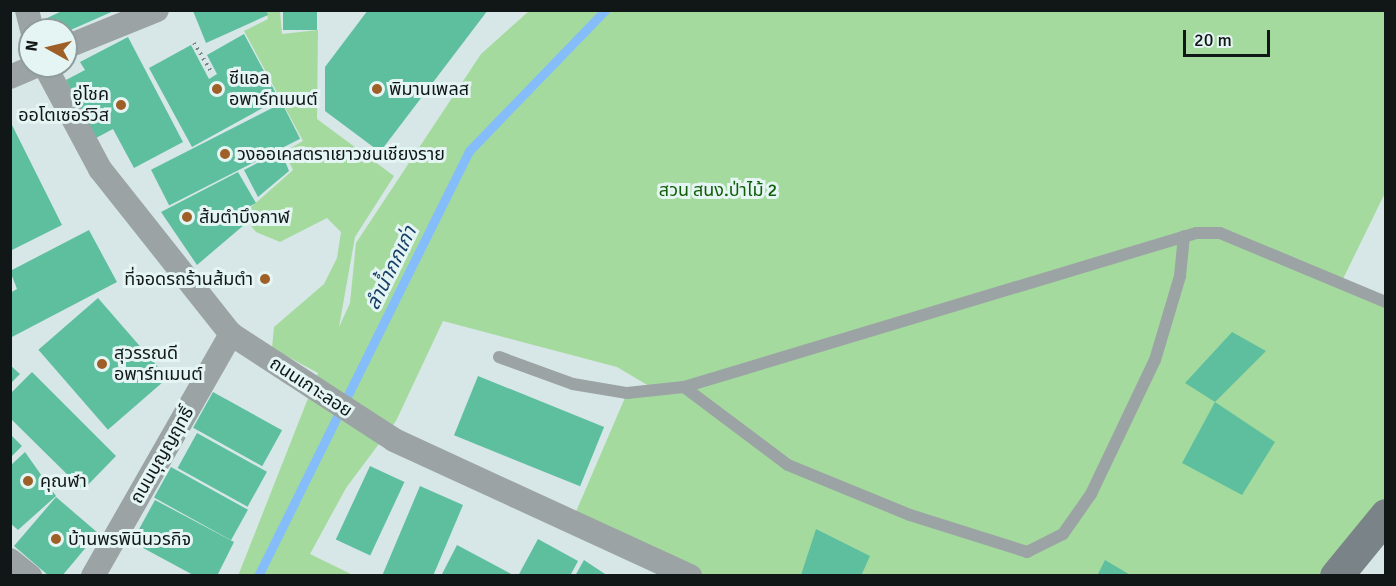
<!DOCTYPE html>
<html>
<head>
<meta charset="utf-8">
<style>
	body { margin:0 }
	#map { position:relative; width:1396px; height:586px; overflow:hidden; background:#d7e7e7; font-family:Signika,"Noto Sans Thai",sans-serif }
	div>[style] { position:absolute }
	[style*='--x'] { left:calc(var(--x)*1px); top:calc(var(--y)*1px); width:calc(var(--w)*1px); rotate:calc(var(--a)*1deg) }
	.green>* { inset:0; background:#a5da9e }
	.stream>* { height:9px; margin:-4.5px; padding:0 4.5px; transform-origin:4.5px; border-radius:4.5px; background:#84bdf9 }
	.building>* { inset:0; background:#5ebf9f; transform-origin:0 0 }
	.path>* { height:4px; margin-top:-2px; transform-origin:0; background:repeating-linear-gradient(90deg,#788484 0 1.5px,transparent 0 6px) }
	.lane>* { height:12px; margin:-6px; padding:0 6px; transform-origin:6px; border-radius:6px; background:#9ca3a5 }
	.street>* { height:24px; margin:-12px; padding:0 12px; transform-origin:12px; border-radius:12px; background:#9ca3a5 }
	.secondary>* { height:33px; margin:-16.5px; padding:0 16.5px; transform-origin:16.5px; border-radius:16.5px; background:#7a8387 }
	.dots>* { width:16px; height:16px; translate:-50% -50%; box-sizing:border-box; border:3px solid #e4f5f4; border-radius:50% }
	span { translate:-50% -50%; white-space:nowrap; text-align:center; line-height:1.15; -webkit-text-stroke:6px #e4f5f4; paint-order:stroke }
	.poi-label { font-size:18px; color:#111717 }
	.left { translate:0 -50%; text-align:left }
	.right { translate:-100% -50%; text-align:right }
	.park-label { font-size:18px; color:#125e08 }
	.street-label { font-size:18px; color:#111717 }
	.water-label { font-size:20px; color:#173f66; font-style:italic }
	.frame { position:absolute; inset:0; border:12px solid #111717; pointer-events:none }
	.north { position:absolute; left:18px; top:18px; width:60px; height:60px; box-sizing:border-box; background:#e4f5f4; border:2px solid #909c9c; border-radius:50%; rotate:278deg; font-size:16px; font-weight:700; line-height:24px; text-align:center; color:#111717 }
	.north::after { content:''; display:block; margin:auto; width:21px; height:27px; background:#9e6026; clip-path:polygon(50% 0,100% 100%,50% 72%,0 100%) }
	.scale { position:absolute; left:1183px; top:30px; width:87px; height:27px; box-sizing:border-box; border:3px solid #111717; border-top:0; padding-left:8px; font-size:18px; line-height:21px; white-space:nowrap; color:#111717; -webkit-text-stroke:4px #e4f5f4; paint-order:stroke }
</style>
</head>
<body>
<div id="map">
	<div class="green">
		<div style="clip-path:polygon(266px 11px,280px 11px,282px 34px,318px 30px,317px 119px,394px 176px,355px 237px,339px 327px,350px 303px,356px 243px,481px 54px,529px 11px,1385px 11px,1385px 193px,1341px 283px,1385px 302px,1385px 516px,1339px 575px,690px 575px,572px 521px,627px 393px,654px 389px,617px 367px,443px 321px,396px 421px,346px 488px,310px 554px,353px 575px,238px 576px,318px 373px,272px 348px,274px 327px,324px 284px,337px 258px,341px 232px,327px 218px,280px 242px,256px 232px,242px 215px,293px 170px,284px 152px,303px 141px,244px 31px,268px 19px)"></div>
	</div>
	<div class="stream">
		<div style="--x:258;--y:576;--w:474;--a:-63.6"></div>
		<div style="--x:469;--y:151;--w:196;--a:-46"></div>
	</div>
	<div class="building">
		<div style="clip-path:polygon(64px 10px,116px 10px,66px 32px,50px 30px,45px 19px)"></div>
		<div style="clip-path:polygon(266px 10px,268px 15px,206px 43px,193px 11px)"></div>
		<div style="left:283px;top:10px;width:34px;height:20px"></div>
		<div style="clip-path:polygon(368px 10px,488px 10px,380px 152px,325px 111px,325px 67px)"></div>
		<div style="clip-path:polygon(244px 34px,279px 99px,192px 147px,149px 68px,191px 45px,209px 79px,217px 74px,207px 55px)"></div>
		<div style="clip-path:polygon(128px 37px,183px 142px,134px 168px,113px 129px,96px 138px,66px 80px,85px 70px,80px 62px)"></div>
		<div style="left:282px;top:103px;width:40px;height:147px;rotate:63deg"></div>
		<div style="clip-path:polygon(10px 121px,62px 225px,10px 251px)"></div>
		<div style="clip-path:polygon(281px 151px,289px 171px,258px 197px,244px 170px)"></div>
		<div style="clip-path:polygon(238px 172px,256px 203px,236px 214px,244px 225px,197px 265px,161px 212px)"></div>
		<div style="clip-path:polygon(89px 230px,117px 282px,10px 338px,10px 293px,17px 289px,10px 271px)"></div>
		<div style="left:98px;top:298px;width:106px;height:79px;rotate:49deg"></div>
		<div style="clip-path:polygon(1232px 332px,1266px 351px,1215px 402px,1185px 383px)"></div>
		<div style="clip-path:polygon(10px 365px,20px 374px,10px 384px)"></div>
		<div style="clip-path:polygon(32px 372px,116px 456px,83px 490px,10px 418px,10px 394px)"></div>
		<div style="left:478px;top:376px;width:136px;height:64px;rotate:22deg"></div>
		<div style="left:213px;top:392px;width:79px;height:41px;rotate:29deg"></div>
		<div style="clip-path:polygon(1215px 402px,1275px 442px,1242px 495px,1182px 463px)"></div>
		<div style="left:197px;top:433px;width:80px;height:40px;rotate:29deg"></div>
		<div style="clip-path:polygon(10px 434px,22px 446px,10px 458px)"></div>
		<div style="clip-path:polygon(25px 452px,56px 496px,18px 530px,10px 523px,10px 466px)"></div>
		<div style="left:370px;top:466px;width:38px;height:81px;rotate:25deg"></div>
		<div style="left:171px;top:467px;width:88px;height:35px;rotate:29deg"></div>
		<div style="clip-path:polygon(420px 486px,463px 505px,433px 576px,382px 576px)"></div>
		<div style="clip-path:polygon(56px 497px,98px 533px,62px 576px,49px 576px,14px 546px)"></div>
		<div style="clip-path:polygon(155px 500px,234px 542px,217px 576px,195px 576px,132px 542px)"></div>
		<div style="clip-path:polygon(816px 529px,870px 556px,861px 576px,801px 575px)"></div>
		<div style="clip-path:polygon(538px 539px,578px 561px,570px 576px,518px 576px)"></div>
		<div style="clip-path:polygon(457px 545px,515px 576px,441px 576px)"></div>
		<div style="clip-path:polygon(584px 560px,608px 576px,575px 576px)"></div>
		<div style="clip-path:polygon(1105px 560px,1132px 576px,1097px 576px)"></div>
	</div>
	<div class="path">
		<div style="--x:194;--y:43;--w:33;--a:59"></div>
	</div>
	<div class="lane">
		<div style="--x:499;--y:357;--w:79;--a:20"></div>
		<div style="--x:573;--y:384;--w:55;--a:9.5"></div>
		<div style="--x:627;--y:393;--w:57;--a:-6"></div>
		<div style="--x:684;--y:387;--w:535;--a:-16.74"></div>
		<div style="--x:1196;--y:233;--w:24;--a:0"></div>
		<div style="--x:1220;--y:233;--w:180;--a:22.6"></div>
		<div style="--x:684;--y:387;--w:130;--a:36.9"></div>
		<div style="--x:788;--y:465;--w:132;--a:22.3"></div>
		<div style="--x:910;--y:515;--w:123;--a:17.5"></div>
		<div style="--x:1027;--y:552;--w:40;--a:-26.6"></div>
		<div style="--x:1063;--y:534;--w:49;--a:-55"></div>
		<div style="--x:1091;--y:494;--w:148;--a:-64.5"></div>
		<div style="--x:1155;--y:360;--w:88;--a:-73.4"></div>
		<div style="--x:1180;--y:276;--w:40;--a:-84.3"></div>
	</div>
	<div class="street">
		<div style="--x:27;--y:10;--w:21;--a:76"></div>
		<div style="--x:66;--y:47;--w:98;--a:-22.1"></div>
		<div style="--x:45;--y:66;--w:117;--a:61.9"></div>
		<div style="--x:100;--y:169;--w:211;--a:51.6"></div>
		<div style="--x:231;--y:334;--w:194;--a:33"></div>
		<div style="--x:394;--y:440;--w:326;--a:24.7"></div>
		<div style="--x:10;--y:77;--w:28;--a:-23"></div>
		<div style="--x:10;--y:560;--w:26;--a:39"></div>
		<div style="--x:93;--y:576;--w:279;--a:-60.3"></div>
	</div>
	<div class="secondary">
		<div style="--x:1336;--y:576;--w:79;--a:-50.7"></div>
	</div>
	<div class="dots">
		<div style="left:217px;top:89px;background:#9e6026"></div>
		<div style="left:377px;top:89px;background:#9e6026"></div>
		<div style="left:121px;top:105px;background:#9e6026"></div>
		<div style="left:225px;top:154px;background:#9e6026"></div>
		<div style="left:187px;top:217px;background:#9e6026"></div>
		<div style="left:265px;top:279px;background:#9e6026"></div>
		<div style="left:102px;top:364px;background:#9e6026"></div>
		<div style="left:28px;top:481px;background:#9e6026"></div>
		<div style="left:56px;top:539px;background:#9e6026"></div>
	</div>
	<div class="poi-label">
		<span class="left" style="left:229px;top:89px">ซีแอล<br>อพาร์ทเมนต์</span>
		<span class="left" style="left:389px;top:89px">พิมานเพลส</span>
		<span class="right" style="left:109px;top:105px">อู่โชค<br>ออโตเซอร์วิส</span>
		<span class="left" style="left:237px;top:154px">วงออเคสตราเยาวชนเชียงราย</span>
		<span class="left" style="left:199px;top:217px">ส้มตำบึงกาฬ</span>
		<span class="right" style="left:253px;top:279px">ที่จอดรถร้านส้มตำ</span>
		<span class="left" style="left:114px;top:364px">สุวรรณดี<br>อพาร์ทเมนต์</span>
		<span class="left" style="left:40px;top:481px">คุณฬา</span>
		<span class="left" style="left:68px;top:539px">บ้านพรพินินวรกิจ</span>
	</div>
	<div class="park-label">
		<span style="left:718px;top:190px">สวน สนง.ป่าไม้ 2</span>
	</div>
	<div class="street-label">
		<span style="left:311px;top:387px;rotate:33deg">ถนนเกาะลอย</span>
		<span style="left:162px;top:455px;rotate:-60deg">ถนนบุญญฤทธิ์</span>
	</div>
	<div class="water-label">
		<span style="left:391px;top:268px;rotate:-64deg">ลำน้ำกกเก่า</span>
	</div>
	<div class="frame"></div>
	<div class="north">N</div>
	<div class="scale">20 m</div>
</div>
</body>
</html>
